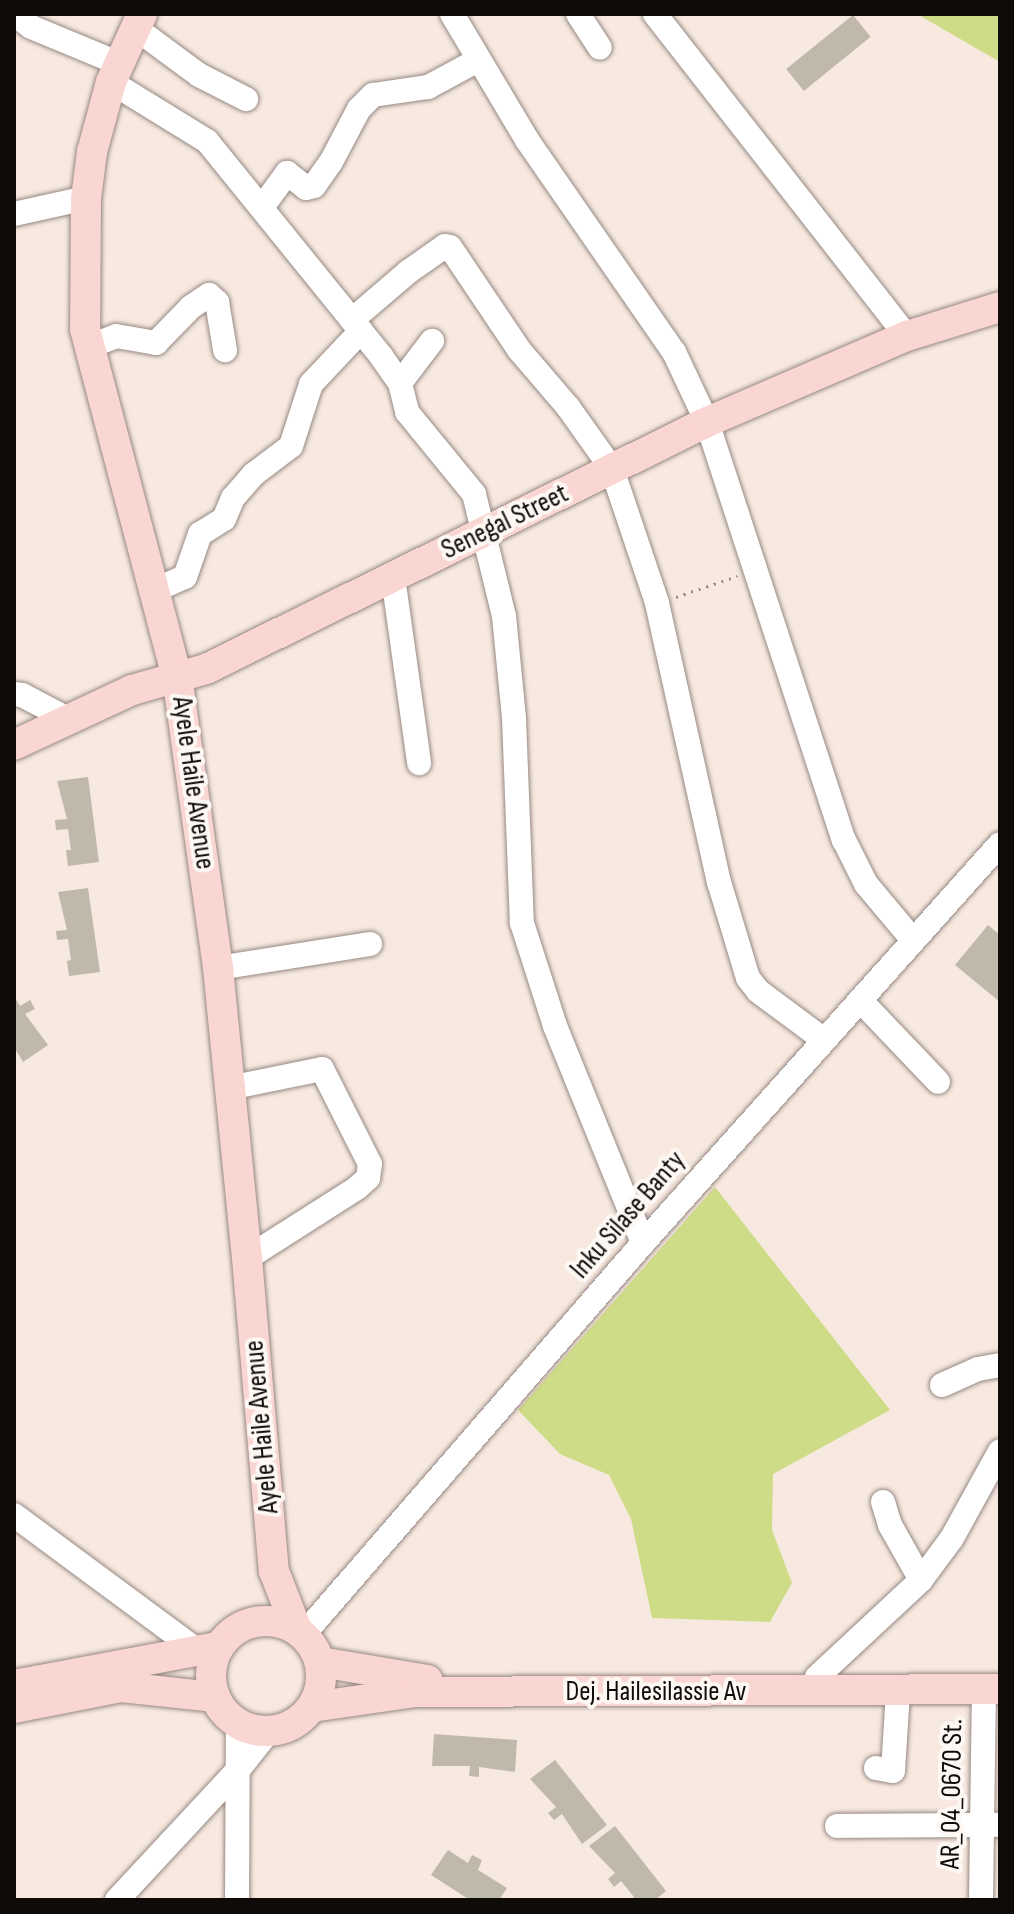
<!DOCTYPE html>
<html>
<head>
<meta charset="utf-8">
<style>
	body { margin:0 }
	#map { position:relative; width:1014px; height:1914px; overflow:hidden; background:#f7e9e0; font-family:"Sofia Sans Condensed",sans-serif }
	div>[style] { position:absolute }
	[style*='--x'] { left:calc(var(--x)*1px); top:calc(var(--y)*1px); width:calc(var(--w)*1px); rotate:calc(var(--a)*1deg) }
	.green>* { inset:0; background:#cfdc87 }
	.building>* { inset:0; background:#bfb8ab; transform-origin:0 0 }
	.path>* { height:3px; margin-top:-1.5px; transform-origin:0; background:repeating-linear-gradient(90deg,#968c85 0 2px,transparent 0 8px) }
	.roads { filter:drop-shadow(0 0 2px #968982) drop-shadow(0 0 2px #968982) }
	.minor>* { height:24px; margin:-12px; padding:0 12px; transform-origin:12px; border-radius:12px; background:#fff }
	.major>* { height:30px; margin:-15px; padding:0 15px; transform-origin:15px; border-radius:15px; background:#fad6d3 }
	.major>.ring { margin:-15px; padding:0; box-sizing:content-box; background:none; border:30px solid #fad6d3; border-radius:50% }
	span { translate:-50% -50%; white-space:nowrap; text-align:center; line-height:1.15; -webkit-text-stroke:8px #fef8f4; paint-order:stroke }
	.street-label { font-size:28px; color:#0f0b08 }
	.frame { position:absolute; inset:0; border:16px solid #0f0b08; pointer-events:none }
</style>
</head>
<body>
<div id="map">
	<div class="green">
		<div style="clip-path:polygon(917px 14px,1000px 14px,1000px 62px)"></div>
		<div style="clip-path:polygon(715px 1187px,890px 1410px,773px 1474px,772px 1530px,792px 1583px,770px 1622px,652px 1618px,631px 1519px,609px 1475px,560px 1454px,518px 1410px)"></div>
	</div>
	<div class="building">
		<div style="left:853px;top:15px;width:28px;height:86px;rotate:51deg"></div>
		<div style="clip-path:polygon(88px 777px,99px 862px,68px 866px,66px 850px,71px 850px,68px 829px,56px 830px,55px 820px,67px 819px,57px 781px)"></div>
		<div style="clip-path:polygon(88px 888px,100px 972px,69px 976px,67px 961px,71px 960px,68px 939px,57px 940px,56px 931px,67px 930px,58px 892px)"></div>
		<div style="clip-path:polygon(988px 925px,1000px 935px,1000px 1002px,955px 965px)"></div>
		<div style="clip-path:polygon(14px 996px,20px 1006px,30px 1000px,35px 1009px,25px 1014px,48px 1045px,23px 1062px,14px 1047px)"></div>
		<div style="clip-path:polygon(434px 1734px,517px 1740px,515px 1772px,479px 1767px,479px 1777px,469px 1776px,470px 1766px,432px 1766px)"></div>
		<div style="clip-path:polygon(555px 1760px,607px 1825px,582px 1844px,562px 1814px,554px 1820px,548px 1813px,556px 1807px,530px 1779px)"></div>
		<div style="clip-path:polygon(615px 1826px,666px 1891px,655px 1900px,631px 1900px,634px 1897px,621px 1881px,614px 1887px,608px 1879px,615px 1873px,589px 1846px)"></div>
		<div style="clip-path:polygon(448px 1850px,468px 1863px,472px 1855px,482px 1860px,478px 1870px,507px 1888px,499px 1900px,470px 1900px,431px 1875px)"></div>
	</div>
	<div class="path">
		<div style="--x:676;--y:597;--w:65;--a:-19"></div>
	</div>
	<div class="roads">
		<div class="minor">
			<div style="--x:14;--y:14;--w:21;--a:37"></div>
			<div style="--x:31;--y:27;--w:94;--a:22.5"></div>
			<div style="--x:452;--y:14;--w:147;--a:59.2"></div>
			<div style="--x:527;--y:140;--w:258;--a:55.3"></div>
			<div style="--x:674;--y:352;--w:77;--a:64.8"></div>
			<div style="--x:707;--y:422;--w:440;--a:71.9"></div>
			<div style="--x:844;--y:840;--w:49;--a:63.4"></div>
			<div style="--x:866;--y:884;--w:73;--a:50"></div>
			<div style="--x:578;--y:14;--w:40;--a:57.1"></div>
			<div style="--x:655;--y:14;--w:409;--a:52"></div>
			<div style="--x:134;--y:27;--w:81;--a:36.4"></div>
			<div style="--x:199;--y:75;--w:53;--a:27.1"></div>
			<div style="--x:111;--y:82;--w:113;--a:31.6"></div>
			<div style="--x:207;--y:141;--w:277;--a:51"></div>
			<div style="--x:381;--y:356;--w:33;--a:55"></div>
			<div style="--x:400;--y:383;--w:30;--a:76"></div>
			<div style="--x:407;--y:412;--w:106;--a:50.7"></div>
			<div style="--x:474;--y:494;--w:126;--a:76.2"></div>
			<div style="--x:504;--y:616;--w:102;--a:84.4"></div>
			<div style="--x:514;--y:718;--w:205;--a:87.8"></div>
			<div style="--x:522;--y:923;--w:108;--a:72.2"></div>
			<div style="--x:555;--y:1026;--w:234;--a:67.9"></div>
			<div style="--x:263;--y:206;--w:41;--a:-54"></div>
			<div style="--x:287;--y:173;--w:24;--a:38"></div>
			<div style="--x:306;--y:188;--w:8;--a:-14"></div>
			<div style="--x:314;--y:186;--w:29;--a:-55"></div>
			<div style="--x:331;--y:162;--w:60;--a:-62.2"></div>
			<div style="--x:359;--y:109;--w:20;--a:-45"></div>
			<div style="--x:373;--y:95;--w:56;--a:-8.3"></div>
			<div style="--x:428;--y:87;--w:57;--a:-28.4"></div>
			<div style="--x:14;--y:214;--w:74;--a:-12.5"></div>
			<div style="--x:352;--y:320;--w:74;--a:-40.6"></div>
			<div style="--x:408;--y:272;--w:45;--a:-35.1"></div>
			<div style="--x:445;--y:246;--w:5;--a:11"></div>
			<div style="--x:450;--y:247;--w:125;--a:56.1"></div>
			<div style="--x:520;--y:351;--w:74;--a:49.4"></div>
			<div style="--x:568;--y:407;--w:76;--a:54.6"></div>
			<div style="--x:612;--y:469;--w:141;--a:71.4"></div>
			<div style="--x:657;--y:603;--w:286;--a:77.5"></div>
			<div style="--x:719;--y:882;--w:100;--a:73.2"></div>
			<div style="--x:748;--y:978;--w:16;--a:52"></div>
			<div style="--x:758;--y:991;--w:82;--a:36.6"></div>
			<div style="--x:88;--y:347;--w:30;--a:-21"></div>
			<div style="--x:116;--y:336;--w:41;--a:9.9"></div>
			<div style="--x:156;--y:343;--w:50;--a:-45.8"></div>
			<div style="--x:191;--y:307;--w:22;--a:-34"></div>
			<div style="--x:209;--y:295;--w:11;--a:41"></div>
			<div style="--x:217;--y:302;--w:49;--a:80.5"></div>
			<div style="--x:400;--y:383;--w:53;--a:-52.7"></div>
			<div style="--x:393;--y:577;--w:188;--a:82"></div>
			<div style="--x:153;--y:591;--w:35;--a:-24"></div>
			<div style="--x:185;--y:577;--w:46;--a:-70.8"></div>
			<div style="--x:200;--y:534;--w:28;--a:-32"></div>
			<div style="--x:224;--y:519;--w:23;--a:-67"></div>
			<div style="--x:233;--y:498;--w:32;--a:-49"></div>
			<div style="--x:254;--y:474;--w:46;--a:-37.1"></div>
			<div style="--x:291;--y:446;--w:65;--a:-72.1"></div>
			<div style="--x:311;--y:384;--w:73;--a:-46.7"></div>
			<div style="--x:14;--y:694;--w:8;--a:7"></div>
			<div style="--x:22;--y:695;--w:52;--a:27.6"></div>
			<div style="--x:218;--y:968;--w:154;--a:-9"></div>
			<div style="--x:860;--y:1000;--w:113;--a:46.4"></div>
			<div style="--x:229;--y:1088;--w:95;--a:-11.5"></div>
			<div style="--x:322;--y:1069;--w:106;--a:63.2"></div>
			<div style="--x:370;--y:1164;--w:14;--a:98"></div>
			<div style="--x:368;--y:1178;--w:15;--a:138"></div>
			<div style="--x:357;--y:1188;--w:130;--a:147.5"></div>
			<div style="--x:942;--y:1385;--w:39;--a:-24"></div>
			<div style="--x:978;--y:1369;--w:22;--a:-10"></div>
			<div style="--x:883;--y:1502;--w:24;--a:73"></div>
			<div style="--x:890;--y:1525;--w:63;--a:60.6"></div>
			<div style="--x:14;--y:1515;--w:230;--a:36.5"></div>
			<div style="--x:303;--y:1635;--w:519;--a:-49.06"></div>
			<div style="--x:643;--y:1243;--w:535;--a:-48.18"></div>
			<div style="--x:817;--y:1677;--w:142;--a:-43"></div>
			<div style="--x:921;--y:1580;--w:52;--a:-53.6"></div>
			<div style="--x:952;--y:1538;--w:99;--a:-61.1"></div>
			<div style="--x:876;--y:1768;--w:17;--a:10"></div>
			<div style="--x:893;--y:1771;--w:80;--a:-86.4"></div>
			<div style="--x:837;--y:1826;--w:163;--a:-0.4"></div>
			<div style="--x:117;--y:1900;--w:178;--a:-47.1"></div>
			<div style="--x:238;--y:1770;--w:50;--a:-51.5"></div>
			<div style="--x:237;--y:1900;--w:176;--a:-89.7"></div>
			<div style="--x:981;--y:1900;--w:211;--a:-89.2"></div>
		</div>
		<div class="major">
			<div style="--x:142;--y:14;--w:75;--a:114.5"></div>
			<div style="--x:111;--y:82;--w:73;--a:105.2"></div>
			<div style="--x:92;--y:152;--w:46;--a:97.4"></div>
			<div style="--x:86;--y:198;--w:131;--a:90.4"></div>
			<div style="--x:85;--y:329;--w:359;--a:75.2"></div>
			<div style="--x:177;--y:676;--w:295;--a:82"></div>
			<div style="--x:218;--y:968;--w:291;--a:84.3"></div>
			<div style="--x:247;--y:1258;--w:314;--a:85.1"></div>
			<div style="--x:274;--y:1571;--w:63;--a:68.7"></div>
			<div style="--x:14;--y:745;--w:130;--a:-25"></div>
			<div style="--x:132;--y:690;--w:77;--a:-15.8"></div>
			<div style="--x:206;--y:669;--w:559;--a:-26.24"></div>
			<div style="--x:707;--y:422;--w:218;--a:-23.3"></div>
			<div style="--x:907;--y:336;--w:97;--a:-17.3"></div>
			<div class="ring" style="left:211px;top:1621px;width:80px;height:80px"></div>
			<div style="--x:320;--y:1662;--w:109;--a:9.5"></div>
			<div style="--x:14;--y:1685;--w:208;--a:-10.6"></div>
			<div style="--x:312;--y:1707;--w:105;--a:-8.2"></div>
			<div style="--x:416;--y:1692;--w:584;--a:-0.29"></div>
			<div style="--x:14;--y:1708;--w:109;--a:-11.1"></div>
			<div style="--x:121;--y:1687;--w:95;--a:6.1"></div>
		</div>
	</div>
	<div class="street-label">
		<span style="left:505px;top:522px;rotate:-26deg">Senegal Street</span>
		<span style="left:193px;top:783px;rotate:82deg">Ayele Haile Avenue</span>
		<span style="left:628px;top:1215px;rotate:-49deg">Inku Silase Banty</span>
		<span style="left:262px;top:1427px;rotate:-95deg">Ayele Haile Avenue</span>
		<span style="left:656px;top:1692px">Dej. Hailesilassie Av</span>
		<span style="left:952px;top:1794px;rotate:-89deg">AR_04_0670 St.</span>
	</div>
	<div class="frame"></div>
</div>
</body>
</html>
